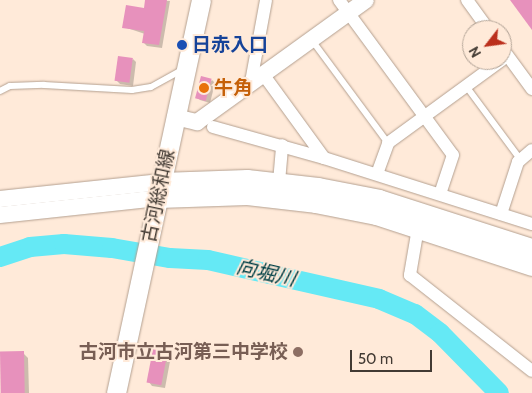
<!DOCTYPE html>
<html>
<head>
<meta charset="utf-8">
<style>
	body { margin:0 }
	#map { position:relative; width:532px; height:393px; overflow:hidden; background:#ffead9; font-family:Cabin,"Noto Sans JP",sans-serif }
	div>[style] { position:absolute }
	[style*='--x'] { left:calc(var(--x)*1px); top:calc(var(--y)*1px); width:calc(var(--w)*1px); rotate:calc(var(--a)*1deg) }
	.shadow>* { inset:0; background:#0003 }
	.river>* { height:20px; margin:-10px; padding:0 10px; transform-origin:10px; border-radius:10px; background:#65e9f5 }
	.building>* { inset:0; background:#e791bc; transform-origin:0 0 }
	.roads { filter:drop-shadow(0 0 1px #b4a090) drop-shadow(0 0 1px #b4a090) }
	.service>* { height:6px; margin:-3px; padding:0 3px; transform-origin:3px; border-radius:3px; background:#fff }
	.minor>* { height:12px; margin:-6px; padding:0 6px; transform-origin:6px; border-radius:6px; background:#fff }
	.tertiary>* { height:16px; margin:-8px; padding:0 8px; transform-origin:8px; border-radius:8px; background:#fff }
	.secondary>* { height:19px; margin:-9.5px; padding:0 9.5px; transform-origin:9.5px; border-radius:9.5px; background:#fff }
	.dots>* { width:14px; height:14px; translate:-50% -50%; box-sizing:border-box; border:2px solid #ffead9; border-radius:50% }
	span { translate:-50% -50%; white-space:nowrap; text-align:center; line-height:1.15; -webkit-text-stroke:4px #ffead9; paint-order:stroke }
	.transit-label { font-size:19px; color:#164399; font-weight:700 }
	.left { translate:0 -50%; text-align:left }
	.food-label { font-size:19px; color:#c56008; font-weight:700 }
	.street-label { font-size:19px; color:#423a33 }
	.education-label { font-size:19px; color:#785e54; font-weight:700 }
	.right { translate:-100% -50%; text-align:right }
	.water-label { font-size:20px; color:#004046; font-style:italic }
	.north { position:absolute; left:462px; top:20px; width:50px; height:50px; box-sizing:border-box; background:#ffead9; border:1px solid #b3a497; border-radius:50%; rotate:240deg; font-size:14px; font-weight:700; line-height:20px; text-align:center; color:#423a33 }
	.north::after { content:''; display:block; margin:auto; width:18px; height:22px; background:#bb2f1c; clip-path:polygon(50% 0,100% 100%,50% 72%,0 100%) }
	.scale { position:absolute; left:350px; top:350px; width:82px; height:22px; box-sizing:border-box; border:2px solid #423a33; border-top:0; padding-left:6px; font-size:15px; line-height:18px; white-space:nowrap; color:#423a33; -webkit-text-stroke:4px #ffead9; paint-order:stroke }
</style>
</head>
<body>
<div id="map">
	<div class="shadow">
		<div style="clip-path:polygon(146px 0,170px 1px,162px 48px,147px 46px,144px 43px,145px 34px,124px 27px,145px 9px)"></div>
		<div style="clip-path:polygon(133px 59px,136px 62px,133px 86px,120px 84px,117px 81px)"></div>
		<div style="clip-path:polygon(212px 80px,215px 83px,210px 103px,200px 100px,197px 97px)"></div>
		<div style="clip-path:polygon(23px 353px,28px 358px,29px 393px,2px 393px)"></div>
		<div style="clip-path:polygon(168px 353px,171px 356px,165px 388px,152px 386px,149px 382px)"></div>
	</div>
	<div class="river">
		<div style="--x:0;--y:257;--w:32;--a:-18"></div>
		<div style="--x:30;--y:247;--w:34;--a:-5"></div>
		<div style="--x:64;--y:244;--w:48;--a:4.8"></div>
		<div style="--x:112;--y:248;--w:59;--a:9.8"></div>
		<div style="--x:170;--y:258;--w:38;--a:3"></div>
		<div style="--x:208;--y:260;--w:175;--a:12.8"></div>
		<div style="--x:379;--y:299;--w:39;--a:23"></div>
		<div style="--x:415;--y:314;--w:31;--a:37"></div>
		<div style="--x:440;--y:333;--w:84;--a:45.5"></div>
	</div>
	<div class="building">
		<div style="clip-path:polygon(145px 0,167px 0,159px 45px,142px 43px,144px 31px,122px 28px,126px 5px,144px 8px)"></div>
		<div style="clip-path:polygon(510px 0,532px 0,532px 30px)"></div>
		<div style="left:118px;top:56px;width:15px;height:25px;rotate:8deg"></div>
		<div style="left:201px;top:76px;width:11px;height:23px;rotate:15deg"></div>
		<div style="left:153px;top:349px;width:15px;height:34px;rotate:11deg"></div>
		<div style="left:24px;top:351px;width:42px;height:24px;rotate:89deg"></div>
	</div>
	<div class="roads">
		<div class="service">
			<div style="--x:311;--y:39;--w:129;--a:53.5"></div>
			<div style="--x:466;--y:86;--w:91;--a:53.5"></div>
			<div style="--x:0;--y:91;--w:11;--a:-27"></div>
			<div style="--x:10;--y:86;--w:34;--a:-2"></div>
			<div style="--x:44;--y:85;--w:88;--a:3.3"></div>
			<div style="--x:132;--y:90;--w:19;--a:-9"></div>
			<div style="--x:151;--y:87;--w:35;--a:-29"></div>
		</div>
		<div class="minor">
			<div style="--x:339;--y:0;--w:192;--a:53.7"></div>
			<div style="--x:453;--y:155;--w:41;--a:108.4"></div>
			<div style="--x:467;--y:0;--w:37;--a:54"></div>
			<div style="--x:502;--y:48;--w:51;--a:53.8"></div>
			<div style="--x:263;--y:74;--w:104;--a:54"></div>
			<div style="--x:251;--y:82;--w:83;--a:-79.6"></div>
			<div style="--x:213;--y:127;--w:115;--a:15.6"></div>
			<div style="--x:324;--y:158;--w:218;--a:17.6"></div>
			<div style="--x:377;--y:174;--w:33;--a:-70"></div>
			<div style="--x:388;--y:143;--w:141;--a:-36.1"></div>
			<div style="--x:279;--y:182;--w:37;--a:-85"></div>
			<div style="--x:501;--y:214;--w:55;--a:-71.9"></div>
			<div style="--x:518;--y:162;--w:18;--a:-41"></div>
			<div style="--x:418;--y:228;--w:48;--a:99.7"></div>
			<div style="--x:410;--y:275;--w:155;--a:38.2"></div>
		</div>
		<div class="tertiary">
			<div style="--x:175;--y:117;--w:23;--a:13"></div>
			<div style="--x:197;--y:122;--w:208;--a:-35.8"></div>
			<div style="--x:0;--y:199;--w:162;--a:-6"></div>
			<div style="--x:0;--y:215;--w:159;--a:-6.1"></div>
		</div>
		<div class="secondary">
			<div style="--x:161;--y:182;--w:86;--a:-2"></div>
			<div style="--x:247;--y:179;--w:71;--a:6.4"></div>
			<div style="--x:318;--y:187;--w:62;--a:11.1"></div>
			<div style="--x:379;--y:199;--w:161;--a:17.8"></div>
			<div style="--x:158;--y:198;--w:89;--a:-1.9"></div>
			<div style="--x:247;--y:195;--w:68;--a:6.7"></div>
			<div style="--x:315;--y:203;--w:62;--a:11.1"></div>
			<div style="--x:376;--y:215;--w:164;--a:18.1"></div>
			<div style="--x:116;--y:393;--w:402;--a:-77.8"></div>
		</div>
	</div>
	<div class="dots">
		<div style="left:182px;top:45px;background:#1a4fb4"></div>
		<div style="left:204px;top:88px;background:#e8710a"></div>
		<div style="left:298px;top:352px;background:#8d6e63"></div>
	</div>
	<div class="transit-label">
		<span class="left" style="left:192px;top:45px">日赤入口</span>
	</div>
	<div class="food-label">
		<span class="left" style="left:214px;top:88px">牛角</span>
	</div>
	<div class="street-label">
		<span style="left:158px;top:196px;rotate:-78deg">古河総和線</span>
	</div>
	<div class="education-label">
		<span class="right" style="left:288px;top:352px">古河市立古河第三中学校</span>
	</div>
	<div class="water-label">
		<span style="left:266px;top:273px;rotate:13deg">向堀川</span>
	</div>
	<div class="north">N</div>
	<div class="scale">50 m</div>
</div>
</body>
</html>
